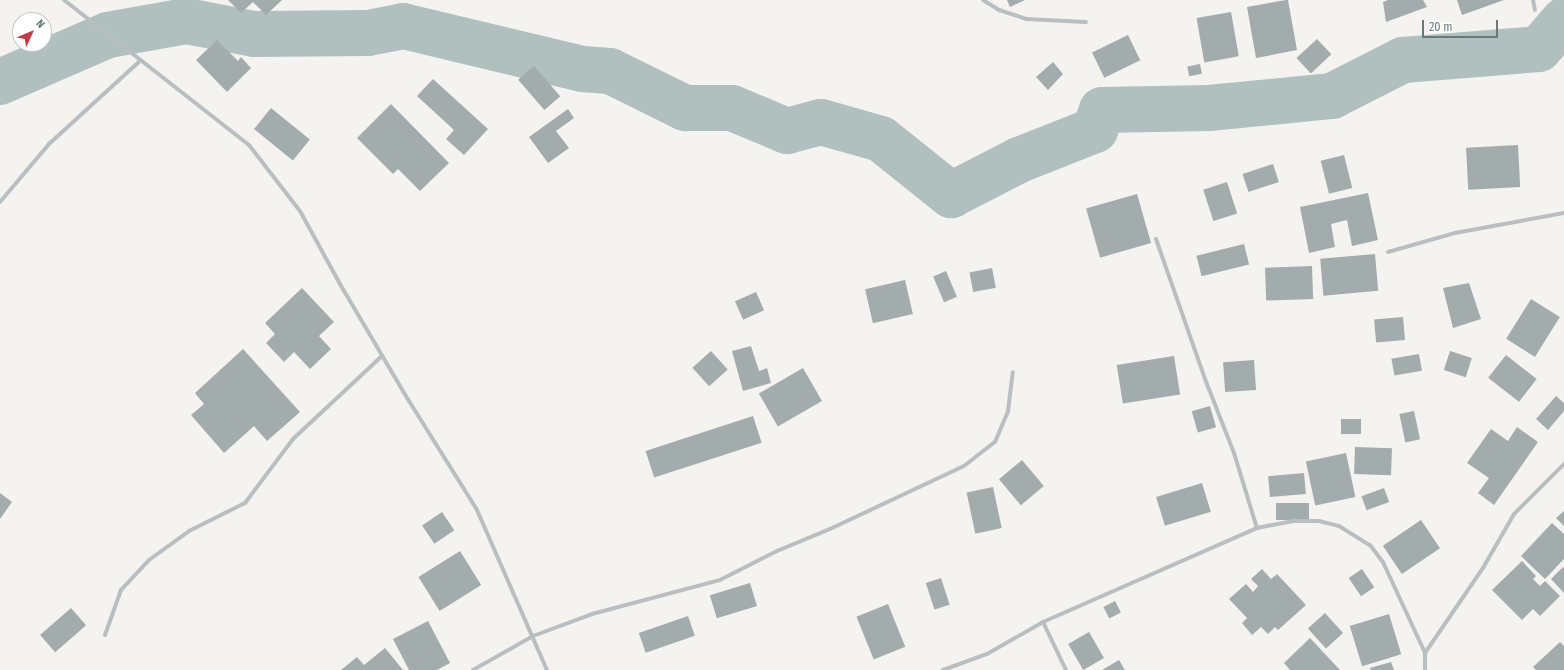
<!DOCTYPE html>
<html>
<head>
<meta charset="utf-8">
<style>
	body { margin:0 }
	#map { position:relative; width:1564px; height:670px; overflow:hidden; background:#f4f3f0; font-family:"Fira Sans Condensed",sans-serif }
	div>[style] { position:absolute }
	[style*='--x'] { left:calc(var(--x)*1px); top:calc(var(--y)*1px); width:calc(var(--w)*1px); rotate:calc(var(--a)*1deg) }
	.river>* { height:46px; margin:-23px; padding:0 23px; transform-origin:23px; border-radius:23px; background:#b0c0bf }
	.building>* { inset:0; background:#a2acad; transform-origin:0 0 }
	.street>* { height:4px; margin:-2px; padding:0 2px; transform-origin:2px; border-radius:2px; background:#b9bfc0 }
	span { translate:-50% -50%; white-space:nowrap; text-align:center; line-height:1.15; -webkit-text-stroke:4px #fff; paint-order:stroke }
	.north { position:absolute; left:12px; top:12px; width:40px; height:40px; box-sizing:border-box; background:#fff; border:1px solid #c2cacb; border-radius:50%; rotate:46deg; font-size:11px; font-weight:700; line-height:16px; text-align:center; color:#667a7d }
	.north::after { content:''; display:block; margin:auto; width:14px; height:18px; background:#cb383f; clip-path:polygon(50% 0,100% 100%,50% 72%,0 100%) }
	.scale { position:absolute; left:1422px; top:20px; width:76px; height:18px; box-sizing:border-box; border:2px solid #667a7d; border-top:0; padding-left:5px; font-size:12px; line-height:14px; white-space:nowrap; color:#667a7d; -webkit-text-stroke:3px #fff; paint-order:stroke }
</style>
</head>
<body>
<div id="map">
	<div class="river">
		<div style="--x:0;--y:82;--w:118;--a:-23.5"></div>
		<div style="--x:108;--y:35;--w:79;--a:-10.2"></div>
		<div style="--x:186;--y:21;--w:69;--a:10.8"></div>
		<div style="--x:254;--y:34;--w:114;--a:-0.5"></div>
		<div style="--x:368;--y:33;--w:36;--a:-11"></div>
		<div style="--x:403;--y:26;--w:184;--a:13.5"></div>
		<div style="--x:582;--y:69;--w:28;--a:4"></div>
		<div style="--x:610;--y:71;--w:84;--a:26.3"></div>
		<div style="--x:685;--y:108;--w:47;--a:0"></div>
		<div style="--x:732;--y:108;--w:60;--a:22.7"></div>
		<div style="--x:787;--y:131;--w:35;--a:-15"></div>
		<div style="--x:821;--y:122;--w:62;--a:15.8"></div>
		<div style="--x:881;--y:139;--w:90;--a:38.7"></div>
		<div style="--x:951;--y:195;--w:76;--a:-27.2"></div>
		<div style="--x:1019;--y:160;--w:82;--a:-21.5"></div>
		<div style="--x:1095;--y:130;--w:21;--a:-71"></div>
		<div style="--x:1102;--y:110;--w:107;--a:-1.1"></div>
		<div style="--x:1209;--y:108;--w:124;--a:-5.6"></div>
		<div style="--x:1332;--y:96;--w:80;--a:-26.9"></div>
		<div style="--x:1403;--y:60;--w:136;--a:-4.6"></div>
		<div style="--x:1539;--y:49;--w:38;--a:-49"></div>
	</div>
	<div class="building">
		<div style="clip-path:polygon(228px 0,282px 0,266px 15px,253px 2px,241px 13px)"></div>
		<div style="clip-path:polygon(1007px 0,1025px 0,1010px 7px)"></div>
		<div style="clip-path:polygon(1286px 0,1288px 0,1297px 50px,1256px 58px,1247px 7px)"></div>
		<div style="clip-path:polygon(1388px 0,1423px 0,1427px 7px,1386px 22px,1383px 2px)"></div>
		<div style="clip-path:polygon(1457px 0,1504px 0,1462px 15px)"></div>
		<div style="left:1231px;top:12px;width:45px;height:35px;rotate:80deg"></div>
		<div style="left:1128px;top:35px;width:28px;height:40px;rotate:64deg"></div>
		<div style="left:1317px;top:39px;width:21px;height:28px;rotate:47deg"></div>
		<div style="clip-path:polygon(217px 40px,238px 61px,241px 57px,251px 68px,227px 92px,196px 60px)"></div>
		<div style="clip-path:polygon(1053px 62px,1063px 74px,1048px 90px,1036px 77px)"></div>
		<div style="left:1200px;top:64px;width:10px;height:13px;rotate:79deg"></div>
		<div style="left:534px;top:66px;width:40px;height:21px;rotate:49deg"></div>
		<div style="clip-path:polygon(433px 79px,488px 129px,464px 155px,446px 139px,454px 130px,417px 96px)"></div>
		<div style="clip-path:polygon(391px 104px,449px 163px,420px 191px,398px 169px,393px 174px,357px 138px)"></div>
		<div style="left:271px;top:108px;width:50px;height:27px;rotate:39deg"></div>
		<div style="clip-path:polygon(568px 109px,574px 118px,556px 131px,569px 148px,548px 163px,529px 137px)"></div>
		<div style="left:1518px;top:145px;width:42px;height:52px;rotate:87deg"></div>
		<div style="left:1344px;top:155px;width:34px;height:24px;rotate:76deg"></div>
		<div style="left:1273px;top:164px;width:19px;height:32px;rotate:72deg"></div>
		<div style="left:1227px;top:182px;width:33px;height:25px;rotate:72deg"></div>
		<div style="clip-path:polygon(1368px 193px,1378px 240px,1352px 246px,1347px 220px,1331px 224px,1335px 247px,1309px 253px,1300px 207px)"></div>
		<div style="left:1137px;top:194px;width:51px;height:53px;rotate:74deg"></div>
		<div style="left:1244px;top:244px;width:21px;height:49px;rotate:76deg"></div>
		<div style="left:1375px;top:254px;width:37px;height:55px;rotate:85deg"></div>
		<div style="left:1312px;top:266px;width:33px;height:47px;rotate:88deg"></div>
		<div style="left:992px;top:268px;width:20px;height:23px;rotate:79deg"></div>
		<div style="left:946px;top:271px;width:28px;height:14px;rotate:67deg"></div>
		<div style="left:905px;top:280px;width:35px;height:41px;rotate:77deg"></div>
		<div style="clip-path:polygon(1469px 283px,1481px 319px,1453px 328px,1443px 288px)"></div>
		<div style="clip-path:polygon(302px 288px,334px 322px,319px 336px,331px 349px,310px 369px,294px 352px,284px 362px,266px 343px,275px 334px,265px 323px)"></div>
		<div style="left:756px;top:292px;width:20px;height:23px;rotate:66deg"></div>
		<div style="left:1531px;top:299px;width:34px;height:47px;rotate:32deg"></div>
		<div style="left:1403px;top:317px;width:23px;height:29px;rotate:85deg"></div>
		<div style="clip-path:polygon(751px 346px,759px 371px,767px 368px,771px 383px,743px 391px,732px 351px)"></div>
		<div style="clip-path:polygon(243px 349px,300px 412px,267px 441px,254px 426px,224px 453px,191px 415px,204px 404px,195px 393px)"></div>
		<div style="left:711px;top:351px;width:25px;height:25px;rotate:48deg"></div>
		<div style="left:1450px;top:351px;width:23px;height:20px;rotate:18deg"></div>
		<div style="left:1419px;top:354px;width:17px;height:28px;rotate:80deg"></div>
		<div style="left:1506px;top:355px;width:39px;height:29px;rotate:38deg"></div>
		<div style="left:1174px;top:356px;width:39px;height:58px;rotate:81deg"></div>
		<div style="left:1254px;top:360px;width:30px;height:31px;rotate:86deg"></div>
		<div style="left:803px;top:368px;width:38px;height:51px;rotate:60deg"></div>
		<div style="clip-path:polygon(1556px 396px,1564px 403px,1564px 411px,1548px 430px,1536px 419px)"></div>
		<div style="left:1210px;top:406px;width:22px;height:19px;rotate:74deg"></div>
		<div style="left:1414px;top:411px;width:29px;height:15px;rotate:78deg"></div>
		<div style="left:753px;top:416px;width:28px;height:113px;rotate:72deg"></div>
		<div style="left:1341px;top:419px;width:20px;height:15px"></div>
		<div style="clip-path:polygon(1517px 427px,1538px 442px,1494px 505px,1478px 493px,1489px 478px,1467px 463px,1491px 429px,1508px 441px)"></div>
		<div style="left:1355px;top:447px;width:37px;height:27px;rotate:2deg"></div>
		<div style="left:1346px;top:453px;width:45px;height:41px;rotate:78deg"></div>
		<div style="left:1022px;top:460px;width:34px;height:30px;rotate:50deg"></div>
		<div style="left:1304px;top:473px;width:21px;height:36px;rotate:85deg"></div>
		<div style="left:1202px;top:483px;width:30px;height:48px;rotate:73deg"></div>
		<div style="left:993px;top:487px;width:42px;height:27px;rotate:78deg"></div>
		<div style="left:1384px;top:488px;width:15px;height:24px;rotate:70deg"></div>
		<div style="clip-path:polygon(0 493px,12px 502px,0 519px)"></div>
		<div style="left:1276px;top:503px;width:33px;height:17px"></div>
		<div style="clip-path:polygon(1564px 511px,1564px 526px,1556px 518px)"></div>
		<div style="left:442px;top:512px;width:22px;height:24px;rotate:56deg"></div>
		<div style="left:1421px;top:520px;width:34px;height:46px;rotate:56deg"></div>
		<div style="clip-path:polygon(1552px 523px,1564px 534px,1564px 559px,1545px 579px,1521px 556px)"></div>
		<div style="left:460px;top:551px;width:40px;height:49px;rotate:58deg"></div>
		<div style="clip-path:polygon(1522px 561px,1536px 576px,1533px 579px,1540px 586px,1545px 581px,1560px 596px,1540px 616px,1533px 609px,1522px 620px,1492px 590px)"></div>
		<div style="clip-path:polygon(1563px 567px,1564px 568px,1564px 593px,1551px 579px)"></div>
		<div style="clip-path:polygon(1262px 569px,1271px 579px,1277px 574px,1306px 605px,1278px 630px,1275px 627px,1268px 634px,1261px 627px,1252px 635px,1242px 623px,1247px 618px,1229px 599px,1246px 584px,1253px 592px,1258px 586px,1251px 579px)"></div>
		<div style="left:1362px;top:569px;width:22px;height:16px;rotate:56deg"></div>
		<div style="left:941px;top:578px;width:28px;height:16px;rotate:72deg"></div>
		<div style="left:750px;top:583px;width:24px;height:42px;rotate:73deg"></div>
		<div style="left:1115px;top:601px;width:13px;height:13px;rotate:63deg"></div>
		<div style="left:888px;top:604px;width:46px;height:34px;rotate:68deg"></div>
		<div style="left:71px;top:608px;width:23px;height:41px;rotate:49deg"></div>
		<div style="left:1325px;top:613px;width:27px;height:23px;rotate:48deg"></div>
		<div style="left:1389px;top:614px;width:42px;height:41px;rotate:73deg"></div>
		<div style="left:688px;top:616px;width:21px;height:52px;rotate:71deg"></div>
		<div style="clip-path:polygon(428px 621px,450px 663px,437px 670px,409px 670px,393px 639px)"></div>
		<div style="left:1089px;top:632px;width:30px;height:24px;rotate:60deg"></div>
		<div style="clip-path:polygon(1310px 638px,1340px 670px,1290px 670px,1284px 663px)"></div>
		<div style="clip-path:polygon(1560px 642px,1564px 646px,1564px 670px,1536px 670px,1533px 667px)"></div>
		<div style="clip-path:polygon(385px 648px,403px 670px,341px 670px,357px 657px,364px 665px)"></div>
		<div style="clip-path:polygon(1119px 660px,1125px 670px,1102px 670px)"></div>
		<div style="clip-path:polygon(1391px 662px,1394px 670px,1371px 670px,1370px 668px)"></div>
	</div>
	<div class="street">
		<div style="--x:64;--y:0;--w:235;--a:38.1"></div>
		<div style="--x:249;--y:145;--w:83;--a:52.3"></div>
		<div style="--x:300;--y:211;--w:83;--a:61.3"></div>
		<div style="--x:340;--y:284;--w:136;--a:59.5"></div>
		<div style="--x:409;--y:401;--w:128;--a:58"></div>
		<div style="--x:477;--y:510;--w:175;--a:66.4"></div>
		<div style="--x:983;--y:0;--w:19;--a:32"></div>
		<div style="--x:999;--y:10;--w:28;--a:18"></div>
		<div style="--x:1026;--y:19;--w:60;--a:2.9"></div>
		<div style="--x:1533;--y:0;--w:10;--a:79"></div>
		<div style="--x:0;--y:202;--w:76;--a:-49.8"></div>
		<div style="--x:49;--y:144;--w:123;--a:-42.4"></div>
		<div style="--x:1156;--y:239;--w:148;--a:70.7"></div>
		<div style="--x:1205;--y:379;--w:79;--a:68.6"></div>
		<div style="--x:1234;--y:453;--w:78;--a:73"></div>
		<div style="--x:1388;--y:252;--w:70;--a:-15.8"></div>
		<div style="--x:1455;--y:233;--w:111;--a:-10.4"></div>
		<div style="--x:1043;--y:622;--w:234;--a:-23.7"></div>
		<div style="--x:1257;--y:528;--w:37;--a:-11"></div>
		<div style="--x:1293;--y:521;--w:26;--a:0"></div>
		<div style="--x:1319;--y:521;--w:21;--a:14"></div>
		<div style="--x:1339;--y:526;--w:36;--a:32"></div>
		<div style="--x:1370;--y:545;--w:21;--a:53"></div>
		<div style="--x:1383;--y:562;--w:100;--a:65.2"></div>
		<div style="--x:105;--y:635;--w:48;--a:-70.4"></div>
		<div style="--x:121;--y:590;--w:41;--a:-47"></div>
		<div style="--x:149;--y:560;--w:49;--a:-35.9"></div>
		<div style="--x:189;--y:531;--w:63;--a:-26.6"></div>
		<div style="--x:245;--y:503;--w:80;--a:-53.1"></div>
		<div style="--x:293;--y:439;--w:122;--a:-43"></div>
		<div style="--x:473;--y:670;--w:69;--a:-29.5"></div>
		<div style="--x:533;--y:636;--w:63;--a:-20.4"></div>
		<div style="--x:592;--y:614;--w:132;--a:-14.9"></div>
		<div style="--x:720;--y:580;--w:64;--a:-27"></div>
		<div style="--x:777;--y:551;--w:57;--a:-22.5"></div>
		<div style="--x:830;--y:529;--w:148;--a:-25.2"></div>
		<div style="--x:964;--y:466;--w:39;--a:-38"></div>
		<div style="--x:995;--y:442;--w:34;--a:-67"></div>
		<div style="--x:1008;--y:411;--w:39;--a:-83"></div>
		<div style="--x:943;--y:670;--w:47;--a:-20"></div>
		<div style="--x:987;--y:654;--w:64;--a:-29.7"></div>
		<div style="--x:1043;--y:622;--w:53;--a:64.4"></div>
		<div style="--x:1425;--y:670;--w:17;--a:-90"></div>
		<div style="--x:1425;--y:653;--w:103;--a:-55.7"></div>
		<div style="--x:1483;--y:568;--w:62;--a:-60.1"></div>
		<div style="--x:1514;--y:514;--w:71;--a:-45"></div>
	</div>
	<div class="north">N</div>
	<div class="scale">20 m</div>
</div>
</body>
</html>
